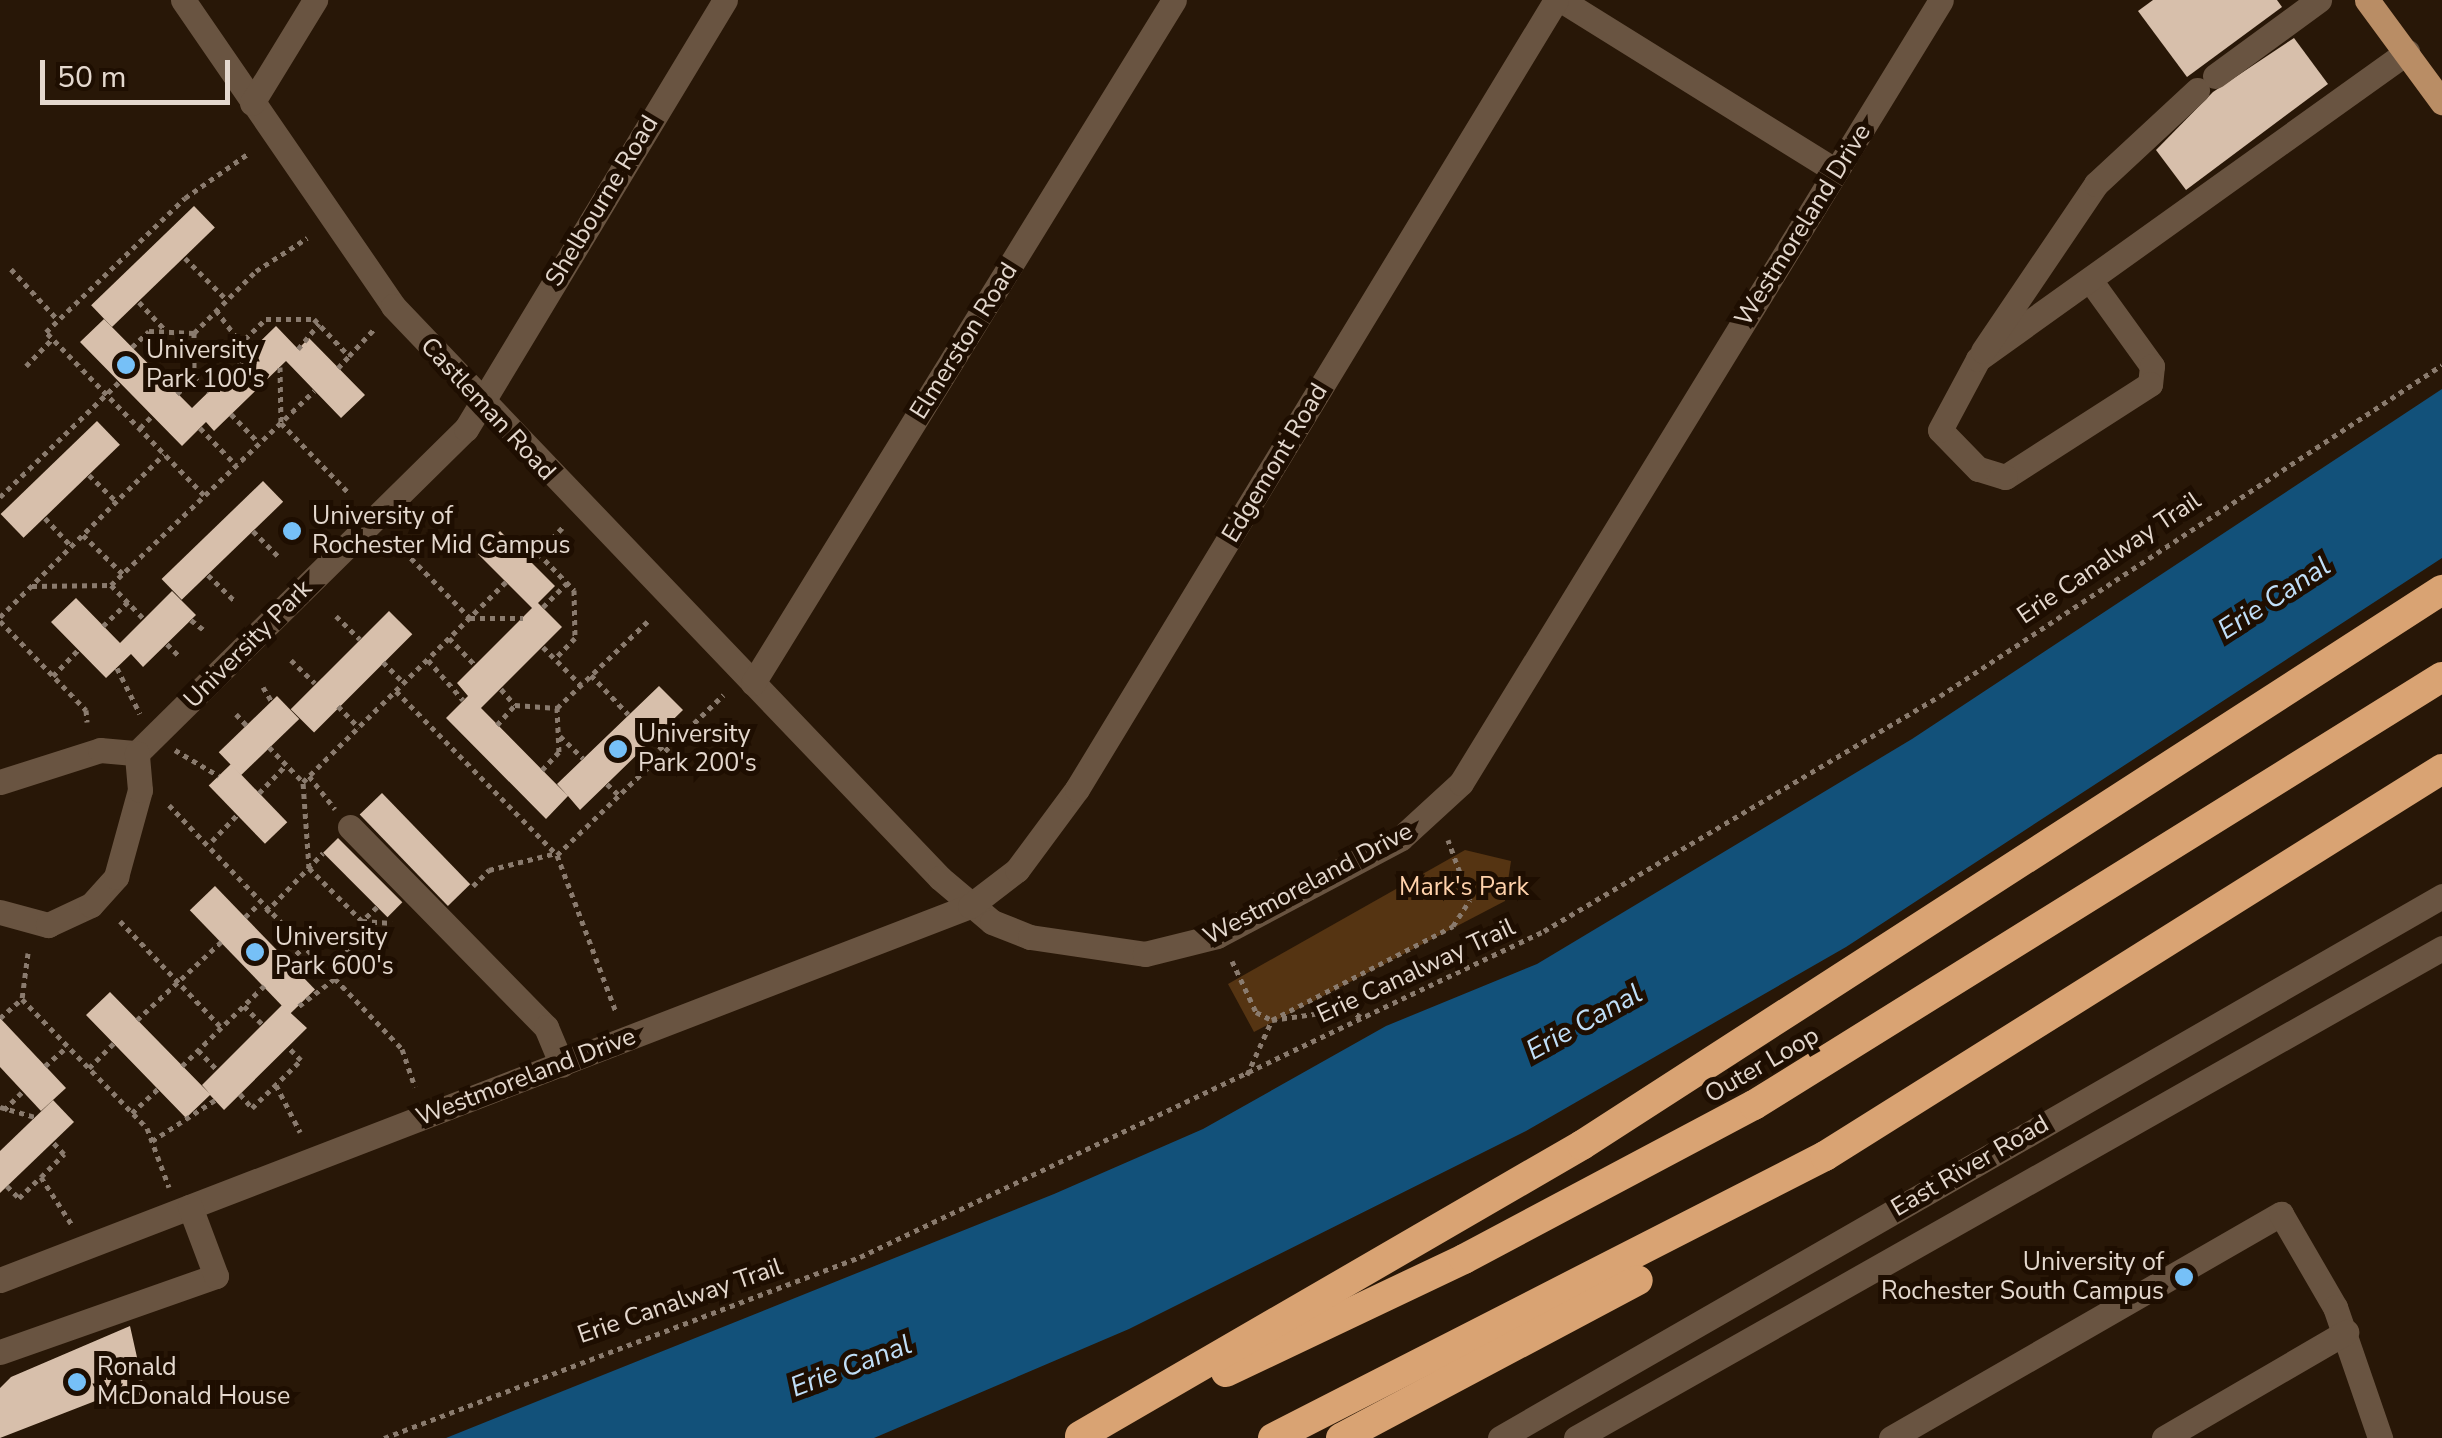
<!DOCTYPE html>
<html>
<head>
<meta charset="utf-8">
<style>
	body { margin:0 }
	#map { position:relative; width:2442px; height:1438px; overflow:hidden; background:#281707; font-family:"Nunito Sans",sans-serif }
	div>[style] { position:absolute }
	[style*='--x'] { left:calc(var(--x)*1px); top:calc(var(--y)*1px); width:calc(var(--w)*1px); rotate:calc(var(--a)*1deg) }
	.green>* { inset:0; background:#553412 }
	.water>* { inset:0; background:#12517a }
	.building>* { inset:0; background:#d7bfab; transform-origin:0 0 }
	.path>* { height:5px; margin-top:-2.5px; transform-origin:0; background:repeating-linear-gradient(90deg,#8a7b6e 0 5px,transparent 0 10px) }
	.minor>* { height:25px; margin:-12.5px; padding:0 12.5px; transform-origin:12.5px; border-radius:12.5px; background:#695441 }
	.major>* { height:25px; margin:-12.5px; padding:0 12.5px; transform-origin:12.5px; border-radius:12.5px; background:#b98d65 }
	.highway>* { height:30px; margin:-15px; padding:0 15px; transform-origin:15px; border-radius:15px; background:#d9a373 }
	.dots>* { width:28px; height:28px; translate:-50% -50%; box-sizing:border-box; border:5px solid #1e0e01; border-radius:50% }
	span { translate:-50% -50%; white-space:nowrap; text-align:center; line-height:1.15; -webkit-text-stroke:10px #1e0e01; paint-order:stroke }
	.street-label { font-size:25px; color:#e4d8ce }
	.poi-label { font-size:25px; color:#e4d8ce }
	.left { translate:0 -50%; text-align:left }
	.right { translate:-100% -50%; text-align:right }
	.park-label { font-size:25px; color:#ffd2ab }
	.water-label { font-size:28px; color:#c0dff8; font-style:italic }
	.scale { position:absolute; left:40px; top:60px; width:190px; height:45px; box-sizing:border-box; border:5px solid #e4d8ce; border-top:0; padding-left:12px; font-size:30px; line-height:35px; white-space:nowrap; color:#e4d8ce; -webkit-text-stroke:8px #1e0e01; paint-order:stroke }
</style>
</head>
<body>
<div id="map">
	<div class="green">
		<div style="clip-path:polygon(1465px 850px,1511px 861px,1505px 901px,1254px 1032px,1228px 984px)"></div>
	</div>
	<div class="water">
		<div style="clip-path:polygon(2442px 389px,2442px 558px,1846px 947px,1526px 1131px,1129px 1329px,874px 1438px,446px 1438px,1054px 1194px,1203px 1129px,1386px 1026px,1537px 964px,1912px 739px)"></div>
	</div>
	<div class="building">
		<div style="clip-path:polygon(2153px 0,2277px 0,2282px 7px,2187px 77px,2138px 11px)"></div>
		<div style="clip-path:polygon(2294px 38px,2328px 84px,2186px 190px,2156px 150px,2213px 92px)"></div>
		<div style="left:194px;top:206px;width:30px;height:143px;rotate:46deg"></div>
		<div style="clip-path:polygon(104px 319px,192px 408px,276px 326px,298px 349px,309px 338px,365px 395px,341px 418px,286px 361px,214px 431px,206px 422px,182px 446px,80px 342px)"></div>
		<div style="left:97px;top:421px;width:33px;height:134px;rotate:46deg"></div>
		<div style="left:263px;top:481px;width:29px;height:141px;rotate:46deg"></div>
		<div style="clip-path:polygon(500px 531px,555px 586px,538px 603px,562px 627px,481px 708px,568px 796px,557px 784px,659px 686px,683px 710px,580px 810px,568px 796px,546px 819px,446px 718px,468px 696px,457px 683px,532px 608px,478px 554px)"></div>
		<div style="clip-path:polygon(172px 591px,196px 615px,143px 667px,131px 654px,106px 678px,51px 622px,76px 598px,120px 643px)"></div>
		<div style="left:389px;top:611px;width:33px;height:139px;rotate:45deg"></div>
		<div style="left:277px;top:696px;width:32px;height:81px;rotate:46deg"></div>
		<div style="left:231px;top:764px;width:81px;height:31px;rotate:46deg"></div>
		<div style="left:382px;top:793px;width:127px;height:31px;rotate:46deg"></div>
		<div style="left:338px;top:838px;width:91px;height:21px;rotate:45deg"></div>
		<div style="left:215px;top:886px;width:144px;height:35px;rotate:46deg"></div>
		<div style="clip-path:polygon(110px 992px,210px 1094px,202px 1085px,282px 1005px,307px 1028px,224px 1110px,210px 1095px,186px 1118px,86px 1015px)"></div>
		<div style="clip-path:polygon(0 1018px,66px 1088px,41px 1111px,0 1067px)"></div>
		<div style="clip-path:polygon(53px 1100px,74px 1122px,0 1193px,0 1151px)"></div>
		<div style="clip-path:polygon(130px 1326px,145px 1393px,125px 1400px,121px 1391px,0 1438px,0 1388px,11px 1377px)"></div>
	</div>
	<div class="path">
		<div style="--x:185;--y:258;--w:59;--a:45"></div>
		<div style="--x:11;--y:269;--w:69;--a:47.3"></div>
		<div style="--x:139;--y:302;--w:38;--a:47"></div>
		<div style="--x:216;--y:310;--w:54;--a:53.3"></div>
		<div style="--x:245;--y:339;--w:29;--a:-44"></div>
		<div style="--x:266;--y:319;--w:48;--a:0"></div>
		<div style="--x:314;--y:319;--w:51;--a:46.6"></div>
		<div style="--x:349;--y:356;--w:37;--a:-47"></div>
		<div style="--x:132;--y:347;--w:23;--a:-43"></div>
		<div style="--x:149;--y:331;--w:45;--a:2.5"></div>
		<div style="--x:194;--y:333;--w:88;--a:-45"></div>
		<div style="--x:256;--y:271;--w:61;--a:-32.9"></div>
		<div style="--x:298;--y:349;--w:33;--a:-50"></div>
		<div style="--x:26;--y:366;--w:39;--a:-46"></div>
		<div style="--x:280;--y:367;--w:56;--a:89"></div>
		<div style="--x:281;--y:423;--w:95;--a:45.9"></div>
		<div style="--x:338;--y:368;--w:16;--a:-47"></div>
		<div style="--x:194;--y:377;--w:21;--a:45"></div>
		<div style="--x:177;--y:394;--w:24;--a:-45"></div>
		<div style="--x:194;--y:377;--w:44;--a:-90"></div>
		<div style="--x:231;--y:414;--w:40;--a:46"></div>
		<div style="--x:140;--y:428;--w:17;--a:-45"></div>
		<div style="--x:200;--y:428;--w:52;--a:45.8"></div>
		<div style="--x:89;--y:475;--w:37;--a:44"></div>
		<div style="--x:204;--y:495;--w:227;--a:-134.1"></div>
		<div style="--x:46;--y:332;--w:193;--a:-44"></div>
		<div style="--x:185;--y:198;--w:78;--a:-35.1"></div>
		<div style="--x:0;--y:497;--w:165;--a:-44"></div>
		<div style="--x:45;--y:518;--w:38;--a:47"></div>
		<div style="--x:253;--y:531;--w:37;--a:45"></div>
		<div style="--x:83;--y:535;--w:56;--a:44.3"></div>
		<div style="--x:404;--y:551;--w:94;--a:45.4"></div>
		<div style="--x:470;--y:618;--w:53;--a:0"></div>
		<div style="--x:538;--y:553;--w:35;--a:-46"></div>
		<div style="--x:529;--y:560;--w:11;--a:-38"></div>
		<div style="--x:538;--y:553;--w:52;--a:45.8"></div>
		<div style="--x:574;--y:590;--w:48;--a:88.8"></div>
		<div style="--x:575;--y:638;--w:29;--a:134"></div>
		<div style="--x:208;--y:575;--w:37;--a:44"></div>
		<div style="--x:111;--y:585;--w:47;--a:45.9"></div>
		<div style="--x:32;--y:586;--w:79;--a:-0.7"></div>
		<div style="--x:111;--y:585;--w:281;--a:-43.7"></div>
		<div style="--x:543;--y:607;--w:34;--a:-45"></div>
		<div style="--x:336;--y:616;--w:33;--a:44"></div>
		<div style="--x:0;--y:617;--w:231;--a:-44.8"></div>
		<div style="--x:191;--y:620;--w:18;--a:38"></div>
		<div style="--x:0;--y:621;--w:124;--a:46"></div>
		<div style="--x:86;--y:710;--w:12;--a:85"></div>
		<div style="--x:103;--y:626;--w:35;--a:-44"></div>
		<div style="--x:449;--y:638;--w:37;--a:46"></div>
		<div style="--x:167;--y:644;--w:17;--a:45"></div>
		<div style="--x:543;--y:647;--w:54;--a:45"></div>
		<div style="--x:291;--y:660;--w:33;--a:44"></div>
		<div style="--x:428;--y:660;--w:53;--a:48.8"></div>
		<div style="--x:383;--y:662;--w:30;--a:45"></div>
		<div style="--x:117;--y:668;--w:51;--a:63.4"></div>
		<div style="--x:591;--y:675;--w:54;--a:46.5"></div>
		<div style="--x:53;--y:676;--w:36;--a:-46"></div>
		<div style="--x:263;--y:687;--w:17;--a:59"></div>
		<div style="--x:501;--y:689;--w:21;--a:49"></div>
		<div style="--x:396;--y:691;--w:230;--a:45.5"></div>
		<div style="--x:557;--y:855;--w:168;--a:69.4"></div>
		<div style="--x:338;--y:706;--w:30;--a:46"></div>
		<div style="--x:236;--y:714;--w:16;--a:47"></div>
		<div style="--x:497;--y:725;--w:27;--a:-48"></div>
		<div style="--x:515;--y:705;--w:42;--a:4.1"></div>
		<div style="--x:557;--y:708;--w:129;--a:-43.7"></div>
		<div style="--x:560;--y:736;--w:32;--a:44"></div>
		<div style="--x:652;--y:739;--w:17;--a:45"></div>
		<div style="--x:269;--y:747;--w:49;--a:45.8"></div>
		<div style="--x:175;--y:750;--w:51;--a:30.6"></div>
		<div style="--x:542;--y:770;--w:25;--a:-47"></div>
		<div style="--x:559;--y:752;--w:44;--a:-92.6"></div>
		<div style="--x:309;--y:776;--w:42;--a:51.8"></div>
		<div style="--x:607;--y:784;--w:16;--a:43"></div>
		<div style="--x:259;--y:793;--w:39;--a:-46"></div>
		<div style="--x:169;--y:805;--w:337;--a:46.3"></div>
		<div style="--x:402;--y:1049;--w:40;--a:71.1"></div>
		<div style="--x:212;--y:841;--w:36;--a:-46"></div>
		<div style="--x:557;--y:855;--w:231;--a:-43.9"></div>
		<div style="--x:473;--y:886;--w:23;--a:-45"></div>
		<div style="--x:489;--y:870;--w:69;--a:-14.2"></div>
		<div style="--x:377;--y:907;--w:21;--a:137"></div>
		<div style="--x:362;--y:921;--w:30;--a:4"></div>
		<div style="--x:266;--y:912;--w:82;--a:-46"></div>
		<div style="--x:245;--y:917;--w:18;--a:-43"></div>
		<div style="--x:120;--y:921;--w:148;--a:46.4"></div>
		<div style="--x:28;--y:953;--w:46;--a:97.4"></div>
		<div style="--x:22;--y:999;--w:180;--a:45.9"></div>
		<div style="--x:147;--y:1128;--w:63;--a:69.6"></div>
		<div style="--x:289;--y:961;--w:18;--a:-43"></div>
		<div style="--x:1232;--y:961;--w:56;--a:64.8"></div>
		<div style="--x:1256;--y:1012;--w:18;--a:27"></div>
		<div style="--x:1272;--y:1020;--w:77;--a:-8.2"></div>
		<div style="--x:1348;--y:1009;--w:15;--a:32"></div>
		<div style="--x:244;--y:1006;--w:27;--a:45"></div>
		<div style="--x:299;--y:1006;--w:43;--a:-37.4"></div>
		<div style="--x:333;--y:980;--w:66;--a:-63.8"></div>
		<div style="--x:362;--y:921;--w:75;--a:-135"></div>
		<div style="--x:309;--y:868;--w:86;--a:-94"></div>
		<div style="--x:303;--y:782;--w:285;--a:-44.6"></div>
		<div style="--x:0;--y:1018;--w:29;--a:-41"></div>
		<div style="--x:137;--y:1020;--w:115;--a:-42.9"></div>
		<div style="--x:198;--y:1050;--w:28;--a:46"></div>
		<div style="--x:45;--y:1066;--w:30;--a:-41"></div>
		<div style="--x:182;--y:1066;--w:115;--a:-44.3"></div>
		<div style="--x:89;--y:1068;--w:35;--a:-45"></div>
		<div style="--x:1247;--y:1075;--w:60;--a:-65.6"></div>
		<div style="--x:1272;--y:1020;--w:204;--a:-27.4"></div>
		<div style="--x:1453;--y:926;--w:31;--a:-57"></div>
		<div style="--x:1470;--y:900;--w:64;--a:-110.1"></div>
		<div style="--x:276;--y:1085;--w:53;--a:62.9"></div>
		<div style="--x:240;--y:1094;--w:18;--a:49"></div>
		<div style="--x:252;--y:1108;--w:69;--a:-44.4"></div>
		<div style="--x:301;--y:1060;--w:18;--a:-135"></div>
		<div style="--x:0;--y:1107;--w:37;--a:16"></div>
		<div style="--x:4;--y:1110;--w:27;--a:-45"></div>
		<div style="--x:132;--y:1113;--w:35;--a:-43"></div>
		<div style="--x:152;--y:1141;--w:75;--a:-33.1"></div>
		<div style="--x:41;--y:1177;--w:57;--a:57.1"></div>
		<div style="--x:7;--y:1186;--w:17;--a:45"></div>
		<div style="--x:19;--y:1198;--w:30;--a:-44"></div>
		<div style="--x:41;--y:1177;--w:33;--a:-45"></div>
		<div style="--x:64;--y:1154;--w:16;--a:-133"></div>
		<div style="--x:384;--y:1438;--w:509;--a:-20.82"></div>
		<div style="--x:860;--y:1257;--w:758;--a:-25.48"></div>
		<div style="--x:1544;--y:931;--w:460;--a:-30.7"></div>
		<div style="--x:1940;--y:696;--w:601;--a:-33.4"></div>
	</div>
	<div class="minor">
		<div style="--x:183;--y:0;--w:371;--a:55.5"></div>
		<div style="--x:393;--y:306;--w:791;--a:46.28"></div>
		<div style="--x:940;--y:878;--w:68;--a:40.2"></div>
		<div style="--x:992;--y:922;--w:41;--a:21.5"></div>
		<div style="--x:1030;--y:937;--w:116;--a:8.4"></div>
		<div style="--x:1145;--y:954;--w:74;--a:-14"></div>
		<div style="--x:1217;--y:936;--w:208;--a:-28"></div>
		<div style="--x:1401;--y:838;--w:81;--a:-42.5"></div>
		<div style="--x:1461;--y:783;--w:918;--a:-58.49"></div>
		<div style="--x:1561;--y:0;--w:324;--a:31.9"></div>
		<div style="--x:2215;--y:76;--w:129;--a:-36.2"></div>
		<div style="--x:252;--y:103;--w:121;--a:-58.5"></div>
		<div style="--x:2090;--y:280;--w:106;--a:54.2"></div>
		<div style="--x:2152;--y:366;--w:18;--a:96"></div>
		<div style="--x:2150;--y:384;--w:172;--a:147.3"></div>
		<div style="--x:2005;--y:477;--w:28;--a:-163"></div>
		<div style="--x:1978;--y:469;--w:54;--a:-134.3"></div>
		<div style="--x:1940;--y:430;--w:81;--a:-61.8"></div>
		<div style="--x:1978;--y:359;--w:528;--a:-35.59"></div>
		<div style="--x:1983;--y:351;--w:202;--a:-55.9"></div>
		<div style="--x:2096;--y:184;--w:138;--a:-42.9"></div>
		<div style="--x:753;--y:683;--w:802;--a:-58.35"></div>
		<div style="--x:0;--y:782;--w:105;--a:-17.7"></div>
		<div style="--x:100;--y:750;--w:37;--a:5"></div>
		<div style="--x:137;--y:753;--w:462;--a:-44.6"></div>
		<div style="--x:466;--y:429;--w:501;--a:-58.88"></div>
		<div style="--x:350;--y:827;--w:280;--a:45.6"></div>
		<div style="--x:546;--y:1027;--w:41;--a:67.2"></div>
		<div style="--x:0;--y:912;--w:50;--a:15.2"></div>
		<div style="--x:48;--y:925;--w:47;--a:-24.9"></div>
		<div style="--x:91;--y:905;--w:38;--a:-48"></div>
		<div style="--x:116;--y:877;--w:90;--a:-74.6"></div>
		<div style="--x:140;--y:790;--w:37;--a:-95"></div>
		<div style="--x:0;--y:1280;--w:1040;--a:-21.08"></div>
		<div style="--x:970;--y:906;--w:59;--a:-37.5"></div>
		<div style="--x:1017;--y:870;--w:101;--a:-53.5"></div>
		<div style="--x:1077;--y:789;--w:923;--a:-58.74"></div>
		<div style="--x:0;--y:1352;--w:229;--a:-19.4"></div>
		<div style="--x:216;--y:1276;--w:74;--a:-110.6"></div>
		<div style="--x:1500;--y:1438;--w:1087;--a:-29.91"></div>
		<div style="--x:1576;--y:1438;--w:995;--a:-29.5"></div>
		<div style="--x:1891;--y:1438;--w:450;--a:-29.9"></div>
		<div style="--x:2281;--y:1214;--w:108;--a:59.9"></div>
		<div style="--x:2335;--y:1307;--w:139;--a:71"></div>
		<div style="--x:2164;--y:1438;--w:211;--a:-30.2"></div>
	</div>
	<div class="major">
		<div style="--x:2367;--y:0;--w:127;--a:53.7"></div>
	</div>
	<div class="highway">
		<div style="--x:1226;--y:1372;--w:263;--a:-25.4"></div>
		<div style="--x:1464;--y:1259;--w:328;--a:-28"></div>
		<div style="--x:1754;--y:1105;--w:810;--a:-31.89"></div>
		<div style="--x:1080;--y:1436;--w:580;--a:-30.1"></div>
		<div style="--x:1582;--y:1145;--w:1024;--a:-32.84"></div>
		<div style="--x:1273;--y:1438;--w:620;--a:-27.06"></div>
		<div style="--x:1825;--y:1156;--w:728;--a:-32.1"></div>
		<div style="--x:1341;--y:1438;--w:336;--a:-28"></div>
	</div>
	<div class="dots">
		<div style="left:126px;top:365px;background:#76c0f7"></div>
		<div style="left:292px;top:531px;background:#76c0f7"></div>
		<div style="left:618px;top:749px;background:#76c0f7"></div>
		<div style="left:255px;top:952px;background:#76c0f7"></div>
		<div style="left:2184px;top:1277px;background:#76c0f7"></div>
		<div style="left:77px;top:1382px;background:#76c0f7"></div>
	</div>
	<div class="street-label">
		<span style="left:602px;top:201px;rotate:-59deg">Shelbourne Road</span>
		<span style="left:1803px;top:225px;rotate:-58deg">Westmoreland Drive</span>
		<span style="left:964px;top:341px;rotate:-58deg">Elmerston Road</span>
		<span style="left:488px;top:409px;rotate:47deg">Castleman Road</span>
		<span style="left:1275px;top:463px;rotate:-59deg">Edgemont Road</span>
		<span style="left:2109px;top:558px;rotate:-34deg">Erie Canalway Trail</span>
		<span style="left:248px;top:644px;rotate:-45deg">University Park</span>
		<span style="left:1308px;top:884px;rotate:-28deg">Westmoreland Drive</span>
		<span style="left:1416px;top:971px;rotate:-25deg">Erie Canalway Trail</span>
		<span style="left:1762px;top:1065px;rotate:-30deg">Outer Loop</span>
		<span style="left:526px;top:1077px;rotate:-21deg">Westmoreland Drive</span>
		<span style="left:1970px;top:1166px;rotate:-30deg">East River Road</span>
		<span style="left:680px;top:1301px;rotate:-19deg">Erie Canalway Trail</span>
	</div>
	<div class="poi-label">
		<span class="left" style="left:146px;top:365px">University<br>Park 100's</span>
		<span class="left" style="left:312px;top:531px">University of<br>Rochester Mid Campus</span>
		<span class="left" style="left:638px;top:749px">University<br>Park 200's</span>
		<span class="left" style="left:275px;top:952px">University<br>Park 600's</span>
		<span class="right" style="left:2164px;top:1277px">University of<br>Rochester South Campus</span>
		<span class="left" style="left:97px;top:1382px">Ronald<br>McDonald House</span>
	</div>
	<div class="park-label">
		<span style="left:1464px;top:887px">Mark's Park</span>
	</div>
	<div class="water-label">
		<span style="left:2274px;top:598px;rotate:-33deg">Erie Canal</span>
		<span style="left:1584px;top:1022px;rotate:-29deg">Erie Canal</span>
		<span style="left:851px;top:1366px;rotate:-21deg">Erie Canal</span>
	</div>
	<div class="scale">50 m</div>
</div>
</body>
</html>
